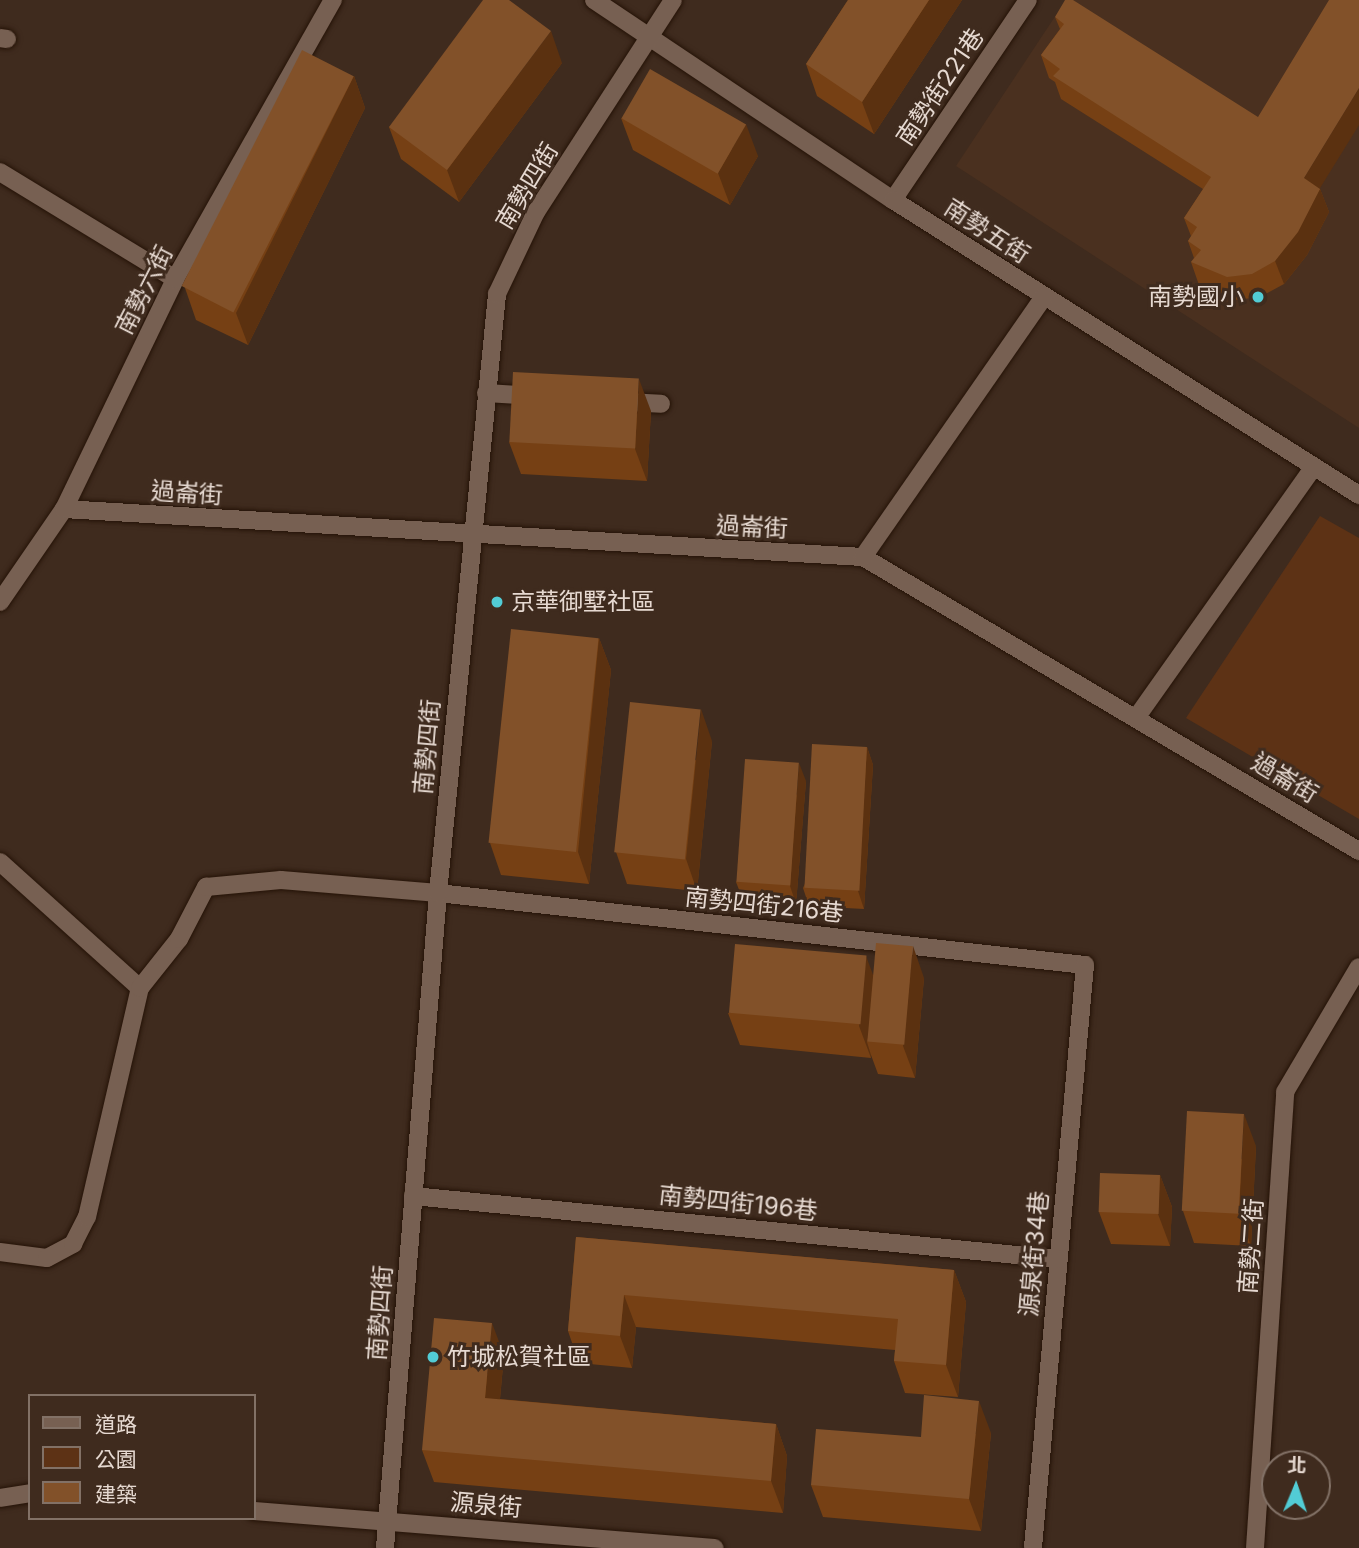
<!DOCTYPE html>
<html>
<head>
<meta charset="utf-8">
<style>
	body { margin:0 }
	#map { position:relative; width:1359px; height:1548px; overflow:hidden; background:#3f2b1e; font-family:Inter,"Noto Sans TC",sans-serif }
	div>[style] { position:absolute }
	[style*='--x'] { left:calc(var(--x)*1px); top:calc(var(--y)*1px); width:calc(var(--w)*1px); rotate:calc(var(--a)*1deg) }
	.built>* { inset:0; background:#4a301f }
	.green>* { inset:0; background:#5d3215 }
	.roads { filter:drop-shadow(0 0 2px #251307) drop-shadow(0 0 2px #251307) }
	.lane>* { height:18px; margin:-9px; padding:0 9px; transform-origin:9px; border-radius:9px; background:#776052 }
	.street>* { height:18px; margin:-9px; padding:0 9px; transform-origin:9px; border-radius:9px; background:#776052 }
	.wall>* { inset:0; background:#764014 }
	.shaded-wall>* { inset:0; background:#5b3110 }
	.building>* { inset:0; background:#825129; transform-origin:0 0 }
	.dots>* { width:19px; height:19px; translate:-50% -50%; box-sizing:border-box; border:4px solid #3f2b1e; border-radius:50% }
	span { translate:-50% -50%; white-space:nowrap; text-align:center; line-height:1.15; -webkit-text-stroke:6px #3f2b1e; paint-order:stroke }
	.street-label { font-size:24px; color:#e6d9d1 }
	.poi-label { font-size:24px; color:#e6d9d1 }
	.right { translate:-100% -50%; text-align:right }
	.left { translate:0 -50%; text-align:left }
	.legend { position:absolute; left:28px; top:1394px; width:228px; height:126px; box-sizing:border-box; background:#3f2b1e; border:2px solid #827166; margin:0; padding:9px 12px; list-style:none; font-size:21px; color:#e6d9d1 }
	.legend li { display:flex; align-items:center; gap:14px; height:35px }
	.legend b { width:35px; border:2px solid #827166 }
	.north { position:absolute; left:1261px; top:1450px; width:70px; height:70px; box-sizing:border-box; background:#3f2b1e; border:2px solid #827166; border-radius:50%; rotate:2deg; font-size:19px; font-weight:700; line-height:28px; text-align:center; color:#e6d9d1 }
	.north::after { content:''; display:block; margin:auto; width:24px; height:32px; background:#52ccd5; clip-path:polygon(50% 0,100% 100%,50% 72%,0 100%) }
</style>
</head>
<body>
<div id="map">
	<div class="built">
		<div style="clip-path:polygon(1066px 0,1359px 0,1359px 428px,956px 166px)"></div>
	</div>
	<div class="green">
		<div style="clip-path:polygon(1320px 516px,1359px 538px,1359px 819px,1186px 718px)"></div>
	</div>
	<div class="roads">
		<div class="lane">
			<div style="--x:0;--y:38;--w:7;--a:8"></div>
			<div style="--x:0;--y:172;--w:205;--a:31.4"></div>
			<div style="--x:893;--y:200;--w:241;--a:-56"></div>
			<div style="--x:486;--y:393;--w:49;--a:3.5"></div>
			<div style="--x:626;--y:402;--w:35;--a:3"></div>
			<div style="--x:1136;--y:718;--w:306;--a:-54.7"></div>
			<div style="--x:0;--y:862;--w:188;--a:42"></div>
			<div style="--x:0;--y:1252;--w:47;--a:7.3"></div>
			<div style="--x:47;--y:1258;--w:30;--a:-28"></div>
			<div style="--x:73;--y:1244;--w:30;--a:-63"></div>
			<div style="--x:87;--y:1217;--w:235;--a:-77"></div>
			<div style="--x:140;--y:988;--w:63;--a:-51.5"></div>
			<div style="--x:179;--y:939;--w:59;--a:-62.6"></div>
			<div style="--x:206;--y:887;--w:75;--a:-5.3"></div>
			<div style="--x:281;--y:880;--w:158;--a:4.7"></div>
		</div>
		<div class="street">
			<div style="--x:594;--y:0;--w:360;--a:33.8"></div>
			<div style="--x:893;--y:200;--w:552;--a:32.34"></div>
			<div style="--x:64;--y:509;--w:800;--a:3.44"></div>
			<div style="--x:863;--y:557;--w:577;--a:30.66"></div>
			<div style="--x:863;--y:557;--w:317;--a:-55.2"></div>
			<div style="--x:0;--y:602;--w:113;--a:-55.5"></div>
			<div style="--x:64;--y:509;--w:255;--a:-64.2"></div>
			<div style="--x:175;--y:279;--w:321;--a:-60.5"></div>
			<div style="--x:438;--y:893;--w:651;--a:6.35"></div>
			<div style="--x:1085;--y:965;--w:585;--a:95.1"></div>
			<div style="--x:413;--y:1196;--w:648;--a:5.58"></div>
			<div style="--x:0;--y:1498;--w:30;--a:-9"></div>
			<div style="--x:254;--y:1511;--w:462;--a:4.6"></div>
			<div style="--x:385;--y:1548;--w:657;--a:-85.37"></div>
			<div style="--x:438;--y:893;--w:602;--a:-84.37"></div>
			<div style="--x:497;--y:294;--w:91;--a:-64.6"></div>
			<div style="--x:536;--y:212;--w:252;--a:-57.1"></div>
			<div style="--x:1255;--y:1548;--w:457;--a:-86.2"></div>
			<div style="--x:1285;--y:1092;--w:145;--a:-59.4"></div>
		</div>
	</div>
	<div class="wall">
		<div style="clip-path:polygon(848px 0,962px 0,874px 134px,817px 96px,806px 64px)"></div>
		<div style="clip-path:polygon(1055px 17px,1320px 189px,1329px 212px,1307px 255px,1284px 284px,1260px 297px,1235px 300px,1199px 285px,1191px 262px,1194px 258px,1188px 241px,1191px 236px,1184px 218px,1203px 189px,1061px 99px,1055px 82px,1049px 78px,1041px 55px,1060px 29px)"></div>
		<div style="clip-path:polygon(562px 63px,459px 202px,401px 159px,389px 127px)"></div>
		<div style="clip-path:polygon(354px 76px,365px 108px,248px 345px,196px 320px,185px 288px)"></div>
		<div style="clip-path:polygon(621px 118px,758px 156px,730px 205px,633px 150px)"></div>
		<div style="clip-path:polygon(651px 411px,647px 481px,521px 474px,509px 442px)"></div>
		<div style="clip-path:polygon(599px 638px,611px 670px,589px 884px,501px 875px,490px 843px)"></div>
		<div style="clip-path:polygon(712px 741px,697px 891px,627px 884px,616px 852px)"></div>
		<div style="clip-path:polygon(867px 747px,873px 765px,864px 909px,809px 906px,803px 888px)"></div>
		<div style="clip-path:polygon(806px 781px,796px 904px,743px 900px,736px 882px)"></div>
		<div style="clip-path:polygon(873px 975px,924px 978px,915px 1078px,878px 1074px,871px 1055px,871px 1058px,740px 1045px,728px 1013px)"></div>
		<div style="clip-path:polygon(1256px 1146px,1251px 1246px,1194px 1243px,1183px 1211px)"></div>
		<div style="clip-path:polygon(1160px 1175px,1172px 1207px,1170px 1246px,1111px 1244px,1099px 1212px)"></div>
		<div style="clip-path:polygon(576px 1237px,954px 1270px,966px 1302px,958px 1397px,905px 1393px,894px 1361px,895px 1350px,636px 1327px,632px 1368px,579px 1363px,568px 1331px)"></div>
		<div style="clip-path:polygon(504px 1355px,500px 1399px,776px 1424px,787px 1456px,783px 1513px,434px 1482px,422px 1450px)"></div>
		<div style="clip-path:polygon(991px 1433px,981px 1531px,823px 1517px,811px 1485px,921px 1437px)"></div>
	</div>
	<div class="shaded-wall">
		<div style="clip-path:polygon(929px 0,962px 0,874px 134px,862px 102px)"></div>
		<div style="clip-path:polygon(551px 31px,562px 63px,459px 202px,447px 170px)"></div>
		<div style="clip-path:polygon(354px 76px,365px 108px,248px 345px,236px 313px)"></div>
		<div style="clip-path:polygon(1359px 88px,1359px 125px,1312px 201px,1304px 178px)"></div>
		<div style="clip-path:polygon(746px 124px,758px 156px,730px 205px,718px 173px)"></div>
		<div style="clip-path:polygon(1320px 189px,1329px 212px,1307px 255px,1284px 284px,1275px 261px)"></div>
		<div style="clip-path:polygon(639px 379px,651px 411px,647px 481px,635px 449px)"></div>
		<div style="clip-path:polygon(599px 638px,611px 670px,589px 884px,578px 852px)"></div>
		<div style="clip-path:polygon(701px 709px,712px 741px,697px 891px,686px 859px)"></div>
		<div style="clip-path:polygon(867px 747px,873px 765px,864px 909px,858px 891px)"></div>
		<div style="clip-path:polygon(799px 763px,806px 781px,796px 904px,790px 886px)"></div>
		<div style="clip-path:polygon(913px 946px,924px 978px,915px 1078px,903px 1046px)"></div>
		<div style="clip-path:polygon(866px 956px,878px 988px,867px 1042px,871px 1055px,871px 1058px,859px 1026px)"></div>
		<div style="clip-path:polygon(1244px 1114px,1256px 1146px,1251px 1246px,1239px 1214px)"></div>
		<div style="clip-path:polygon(1160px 1175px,1172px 1207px,1170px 1246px,1158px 1214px)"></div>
		<div style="clip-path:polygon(954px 1270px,966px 1302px,958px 1397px,946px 1365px)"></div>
		<div style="clip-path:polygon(624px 1295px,636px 1327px,632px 1368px,620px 1336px)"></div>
		<div style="clip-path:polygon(492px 1323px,504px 1355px,497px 1430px,485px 1398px)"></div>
		<div style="clip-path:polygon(979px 1401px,991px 1433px,981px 1531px,969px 1499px)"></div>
		<div style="clip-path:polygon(776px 1424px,787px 1456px,783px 1513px,771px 1481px)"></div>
	</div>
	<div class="building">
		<div style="clip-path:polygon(483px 0,509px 0,551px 31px,447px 170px,389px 127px)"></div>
		<div style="clip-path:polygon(848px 0,929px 0,862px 102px,806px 64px)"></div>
		<div style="clip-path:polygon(1065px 0,1073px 0,1258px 117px,1329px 0,1359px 0,1359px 88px,1304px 178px,1320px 189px,1298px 232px,1275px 261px,1252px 274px,1227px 277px,1191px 262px,1201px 250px,1188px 241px,1197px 227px,1184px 218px,1211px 177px,1053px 76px,1060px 69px,1041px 55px,1064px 24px,1055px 17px)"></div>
		<div style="left:302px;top:50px;width:58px;height:265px;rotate:27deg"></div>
		<div style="left:650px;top:69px;width:111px;height:57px;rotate:30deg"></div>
		<div style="left:513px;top:372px;width:126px;height:70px;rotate:3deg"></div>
		<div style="left:511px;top:629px;width:88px;height:215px;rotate:6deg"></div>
		<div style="left:630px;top:702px;width:71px;height:151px;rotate:6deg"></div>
		<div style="left:812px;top:744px;width:55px;height:144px;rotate:3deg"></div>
		<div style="left:745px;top:759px;width:54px;height:123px;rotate:4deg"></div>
		<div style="left:876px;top:943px;width:37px;height:99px;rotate:5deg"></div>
		<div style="left:735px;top:944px;width:132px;height:69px;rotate:5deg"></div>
		<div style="left:1187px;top:1111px;width:57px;height:100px;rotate:3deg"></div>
		<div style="left:1100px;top:1173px;width:60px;height:39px;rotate:2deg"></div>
		<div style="clip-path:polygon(576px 1237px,954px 1270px,946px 1365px,894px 1361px,898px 1319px,624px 1295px,620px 1336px,568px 1331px)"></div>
		<div style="clip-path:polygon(434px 1318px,492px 1323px,485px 1398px,776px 1424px,771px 1481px,422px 1450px)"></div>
		<div style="clip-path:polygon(924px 1395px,979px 1401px,969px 1499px,811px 1485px,816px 1429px,921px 1437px)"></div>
	</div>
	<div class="dots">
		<div style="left:1258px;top:297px;background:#52ccd5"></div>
		<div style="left:497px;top:602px;background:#52ccd5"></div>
		<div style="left:433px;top:1357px;background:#52ccd5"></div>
	</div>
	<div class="street-label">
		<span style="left:940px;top:87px;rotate:-56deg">南勢街221巷</span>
		<span style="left:527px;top:186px;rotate:-59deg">南勢四街</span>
		<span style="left:987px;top:231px;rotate:33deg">南勢五街</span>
		<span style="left:144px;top:290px;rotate:-63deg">南勢六街</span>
		<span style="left:187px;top:493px;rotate:4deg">過崙街</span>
		<span style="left:752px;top:527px;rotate:3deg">過崙街</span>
		<span style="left:427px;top:747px;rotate:-85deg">南勢四街</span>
		<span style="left:1285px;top:778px;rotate:31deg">過崙街</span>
		<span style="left:764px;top:905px;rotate:6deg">南勢四街216巷</span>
		<span style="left:738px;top:1203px;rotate:6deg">南勢四街196巷</span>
		<span style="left:1251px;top:1246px;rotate:-86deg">南勢二街</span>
		<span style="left:1034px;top:1254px;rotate:-85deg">源泉街34巷</span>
		<span style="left:380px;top:1313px;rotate:-86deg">南勢四街</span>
		<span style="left:486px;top:1505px;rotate:5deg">源泉街</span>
	</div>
	<div class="poi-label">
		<span class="right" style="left:1244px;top:297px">南勢國小</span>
		<span class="left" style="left:511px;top:602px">京華御墅社區</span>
		<span class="left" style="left:447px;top:1357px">竹城松賀社區</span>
	</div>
	<ul class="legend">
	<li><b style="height:9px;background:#776052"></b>道路</li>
	<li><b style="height:19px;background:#5d3215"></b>公園</li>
	<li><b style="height:19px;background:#825129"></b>建築</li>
	</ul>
	<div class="north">北</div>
</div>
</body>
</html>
